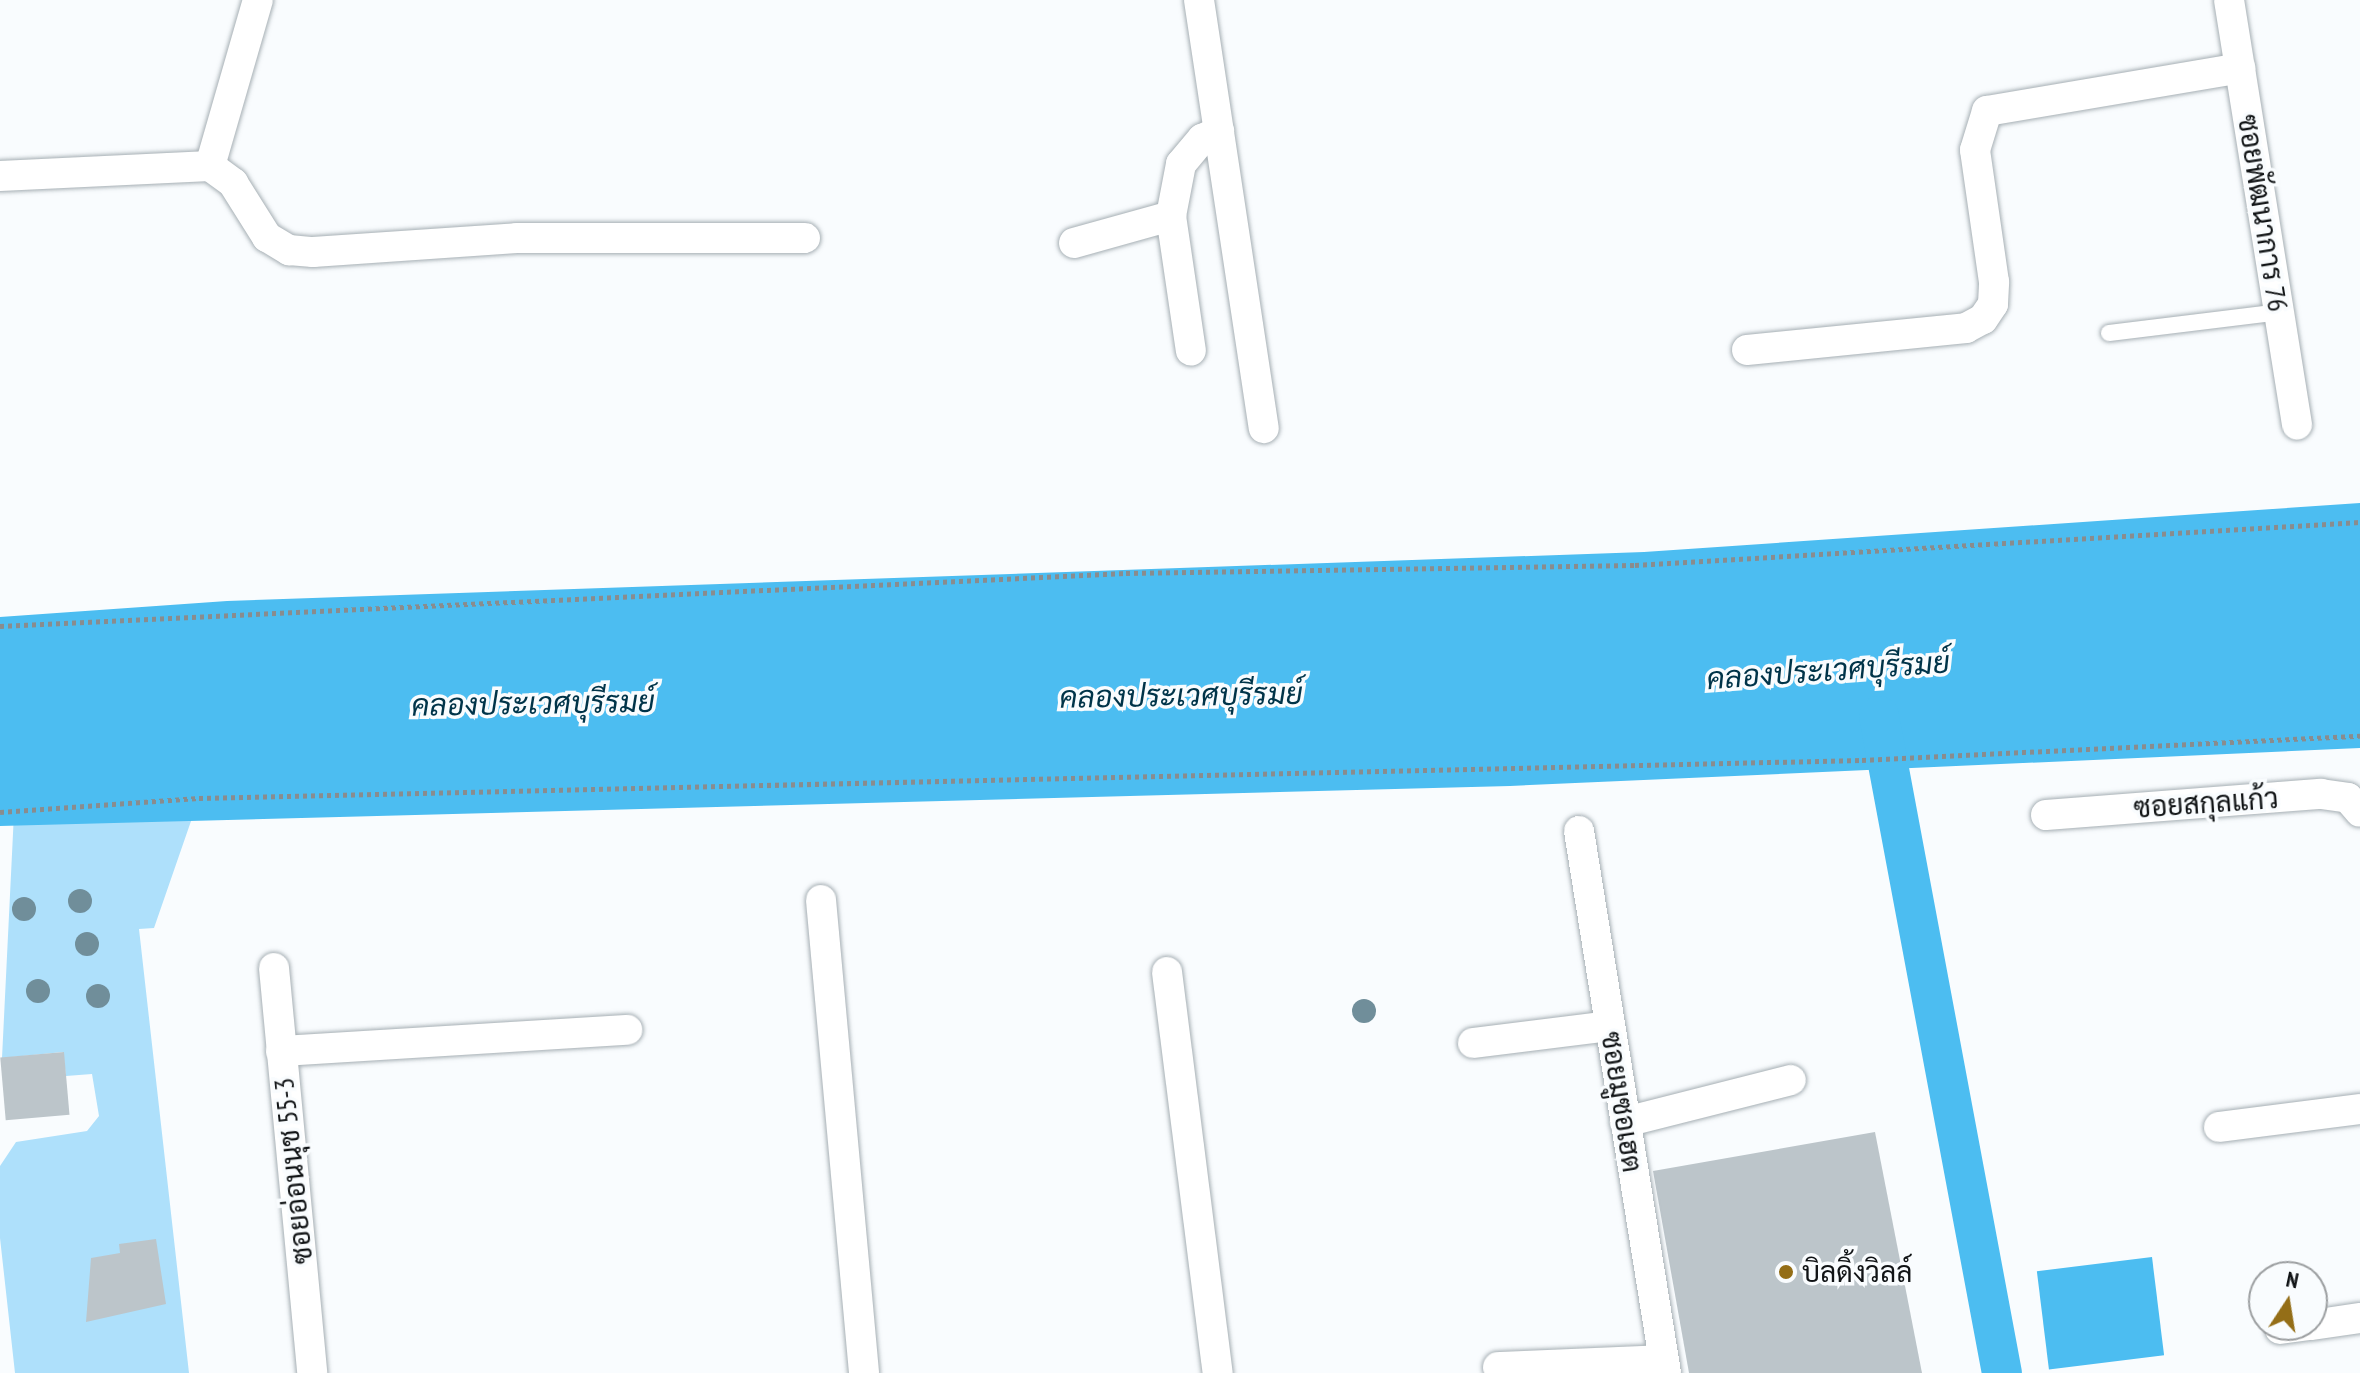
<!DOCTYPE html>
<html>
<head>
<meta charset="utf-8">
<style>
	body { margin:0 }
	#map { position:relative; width:2360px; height:1373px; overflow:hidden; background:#f9fcfe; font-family:"PT Sans Narrow",Sarabun,sans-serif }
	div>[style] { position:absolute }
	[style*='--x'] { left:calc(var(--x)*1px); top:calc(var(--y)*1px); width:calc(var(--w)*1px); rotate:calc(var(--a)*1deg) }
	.green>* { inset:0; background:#aee0fb }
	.water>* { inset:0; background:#4cbdf1; transform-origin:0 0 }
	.canal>* { height:40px; margin:-20px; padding:0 20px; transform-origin:20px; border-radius:20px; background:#4cbdf1 }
	.building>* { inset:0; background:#bcc5ca; transform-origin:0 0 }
	.path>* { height:5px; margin-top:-2.5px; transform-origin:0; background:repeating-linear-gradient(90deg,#898c8e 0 4px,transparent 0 8px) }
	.roads { filter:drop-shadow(0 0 2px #a6afb4) drop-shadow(0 0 2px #a6afb4) }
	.service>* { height:16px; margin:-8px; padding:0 8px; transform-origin:8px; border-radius:8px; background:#fff }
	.minor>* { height:30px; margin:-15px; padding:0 15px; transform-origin:15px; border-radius:15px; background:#fff }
	.trees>* { width:24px; height:24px; margin:-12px; border-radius:50%; background:#708e9a }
	.dots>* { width:22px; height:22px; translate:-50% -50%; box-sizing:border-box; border:4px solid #f9fcfe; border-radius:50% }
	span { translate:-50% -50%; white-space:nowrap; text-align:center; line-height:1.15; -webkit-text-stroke:7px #f9fcfe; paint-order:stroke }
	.street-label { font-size:28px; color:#101315 }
	.poi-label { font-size:28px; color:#101315 }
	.left { translate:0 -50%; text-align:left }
	.water-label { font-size:30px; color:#003449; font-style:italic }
	.north { position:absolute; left:2248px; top:1261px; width:80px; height:80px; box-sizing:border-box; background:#f9fcfe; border:2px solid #9c9fa1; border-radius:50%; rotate:12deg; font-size:22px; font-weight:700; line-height:32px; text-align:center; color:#101315 }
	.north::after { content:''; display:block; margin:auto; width:28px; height:36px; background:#946e17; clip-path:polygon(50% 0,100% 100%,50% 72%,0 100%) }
</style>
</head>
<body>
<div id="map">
	<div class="green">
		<div style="clip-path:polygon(199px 798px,154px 928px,139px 929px,189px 1373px,15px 1373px,0 1238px,0 1166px,16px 1142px,87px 1131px,99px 1116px,92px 1074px,66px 1076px,63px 1052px,2px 1058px,14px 813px)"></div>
	</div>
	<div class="water">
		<div style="clip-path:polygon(2360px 503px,2360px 748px,1510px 786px,0 826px,0 617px,227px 601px,1644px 552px)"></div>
		<div style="left:2152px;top:1257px;width:99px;height:116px;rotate:83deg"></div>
	</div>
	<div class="canal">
		<div style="--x:1879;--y:716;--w:668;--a:79.4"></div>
	</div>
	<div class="building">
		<div style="left:64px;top:1052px;width:63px;height:64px;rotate:85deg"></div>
		<div style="clip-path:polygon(1875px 1132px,1922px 1373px,1689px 1373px,1653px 1171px)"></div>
		<div style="clip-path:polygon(156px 1239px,166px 1304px,86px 1322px,91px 1258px,120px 1253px,119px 1244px)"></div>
	</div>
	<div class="path">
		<div style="--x:0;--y:626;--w:1127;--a:-2.69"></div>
		<div style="--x:1126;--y:573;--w:509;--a:-0.9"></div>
		<div style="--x:1635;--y:565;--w:726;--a:-3.39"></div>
		<div style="--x:0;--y:812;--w:199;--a:-4"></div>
		<div style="--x:199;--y:798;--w:1663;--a:-1.31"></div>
		<div style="--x:1862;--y:760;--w:499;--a:-2.8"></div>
	</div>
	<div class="roads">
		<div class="service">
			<div style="--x:2109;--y:333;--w:171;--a:-7"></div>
		</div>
		<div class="minor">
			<div style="--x:1199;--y:0;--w:433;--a:81.4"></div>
			<div style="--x:2229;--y:0;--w:430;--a:80.9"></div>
			<div style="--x:210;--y:166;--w:173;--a:-73.9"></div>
			<div style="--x:0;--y:176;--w:210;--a:-2.7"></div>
			<div style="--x:210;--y:166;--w:29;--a:36"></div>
			<div style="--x:233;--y:183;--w:64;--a:57.8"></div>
			<div style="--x:267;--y:237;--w:26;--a:31"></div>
			<div style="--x:289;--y:250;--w:24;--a:5"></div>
			<div style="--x:313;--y:252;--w:204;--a:-3.9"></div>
			<div style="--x:517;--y:238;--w:288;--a:0"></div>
			<div style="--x:1171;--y:216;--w:136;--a:81.6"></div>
			<div style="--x:1074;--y:243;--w:101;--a:-15.6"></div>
			<div style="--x:1171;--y:216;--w:53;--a:-79.1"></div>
			<div style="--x:1181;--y:164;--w:33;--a:-50"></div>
			<div style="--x:1202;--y:139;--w:19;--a:-25"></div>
			<div style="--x:1747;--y:350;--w:220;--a:-5.7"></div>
			<div style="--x:1966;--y:328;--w:19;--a:-28"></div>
			<div style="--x:1983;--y:319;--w:18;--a:-56"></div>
			<div style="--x:1993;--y:304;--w:22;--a:-87"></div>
			<div style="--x:1994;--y:282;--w:133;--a:-98.2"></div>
			<div style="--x:1975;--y:150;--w:41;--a:-72.9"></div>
			<div style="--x:1987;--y:111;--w:257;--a:-9.6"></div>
			<div style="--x:2046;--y:815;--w:276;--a:-4.4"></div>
			<div style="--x:2321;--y:794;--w:27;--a:8"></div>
			<div style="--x:2348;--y:798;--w:18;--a:49"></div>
			<div style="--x:1579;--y:831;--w:549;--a:80.88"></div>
			<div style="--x:821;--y:900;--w:475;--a:84.8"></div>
			<div style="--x:274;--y:968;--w:407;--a:84.6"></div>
			<div style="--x:1167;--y:972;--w:404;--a:82.8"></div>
			<div style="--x:1473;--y:1043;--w:138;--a:-7.1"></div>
			<div style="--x:281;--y:1051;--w:347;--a:-3.5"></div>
			<div style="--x:1625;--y:1122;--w:171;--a:-14.2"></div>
			<div style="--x:2219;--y:1127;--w:142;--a:-7.3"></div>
			<div style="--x:2312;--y:1325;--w:49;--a:-8.3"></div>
			<div style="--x:2280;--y:1329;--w:30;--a:-8"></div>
			<div style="--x:1498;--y:1367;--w:165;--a:-2.4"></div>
		</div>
	</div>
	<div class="trees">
		<div style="left:80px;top:901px"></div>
		<div style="left:24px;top:909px"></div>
		<div style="left:87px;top:944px"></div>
		<div style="left:38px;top:991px"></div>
		<div style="left:98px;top:996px"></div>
		<div style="left:1364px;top:1011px"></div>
	</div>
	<div class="dots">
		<div style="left:1786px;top:1272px;background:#946e17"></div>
	</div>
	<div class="street-label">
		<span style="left:2263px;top:213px;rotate:81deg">ซอยพัฒนาการ 76</span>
		<span style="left:2206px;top:803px;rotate:-4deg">ซอยสกุลแก้ว</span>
		<span style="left:1622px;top:1102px;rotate:81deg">ซอยมูซอเฮต</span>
		<span style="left:293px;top:1171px;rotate:-96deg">ซอยอ่อนนุช 55-3</span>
	</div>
	<div class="poi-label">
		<span class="left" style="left:1802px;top:1272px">บิลดิ้งวิลล์</span>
	</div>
	<div class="water-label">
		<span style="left:1828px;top:670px;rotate:-4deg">คลองประเวศบุรีรมย์</span>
		<span style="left:1181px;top:695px;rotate:-1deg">คลองประเวศบุรีรมย์</span>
		<span style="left:533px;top:703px;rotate:-1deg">คลองประเวศบุรีรมย์</span>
	</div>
	<div class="north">N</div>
</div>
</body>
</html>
